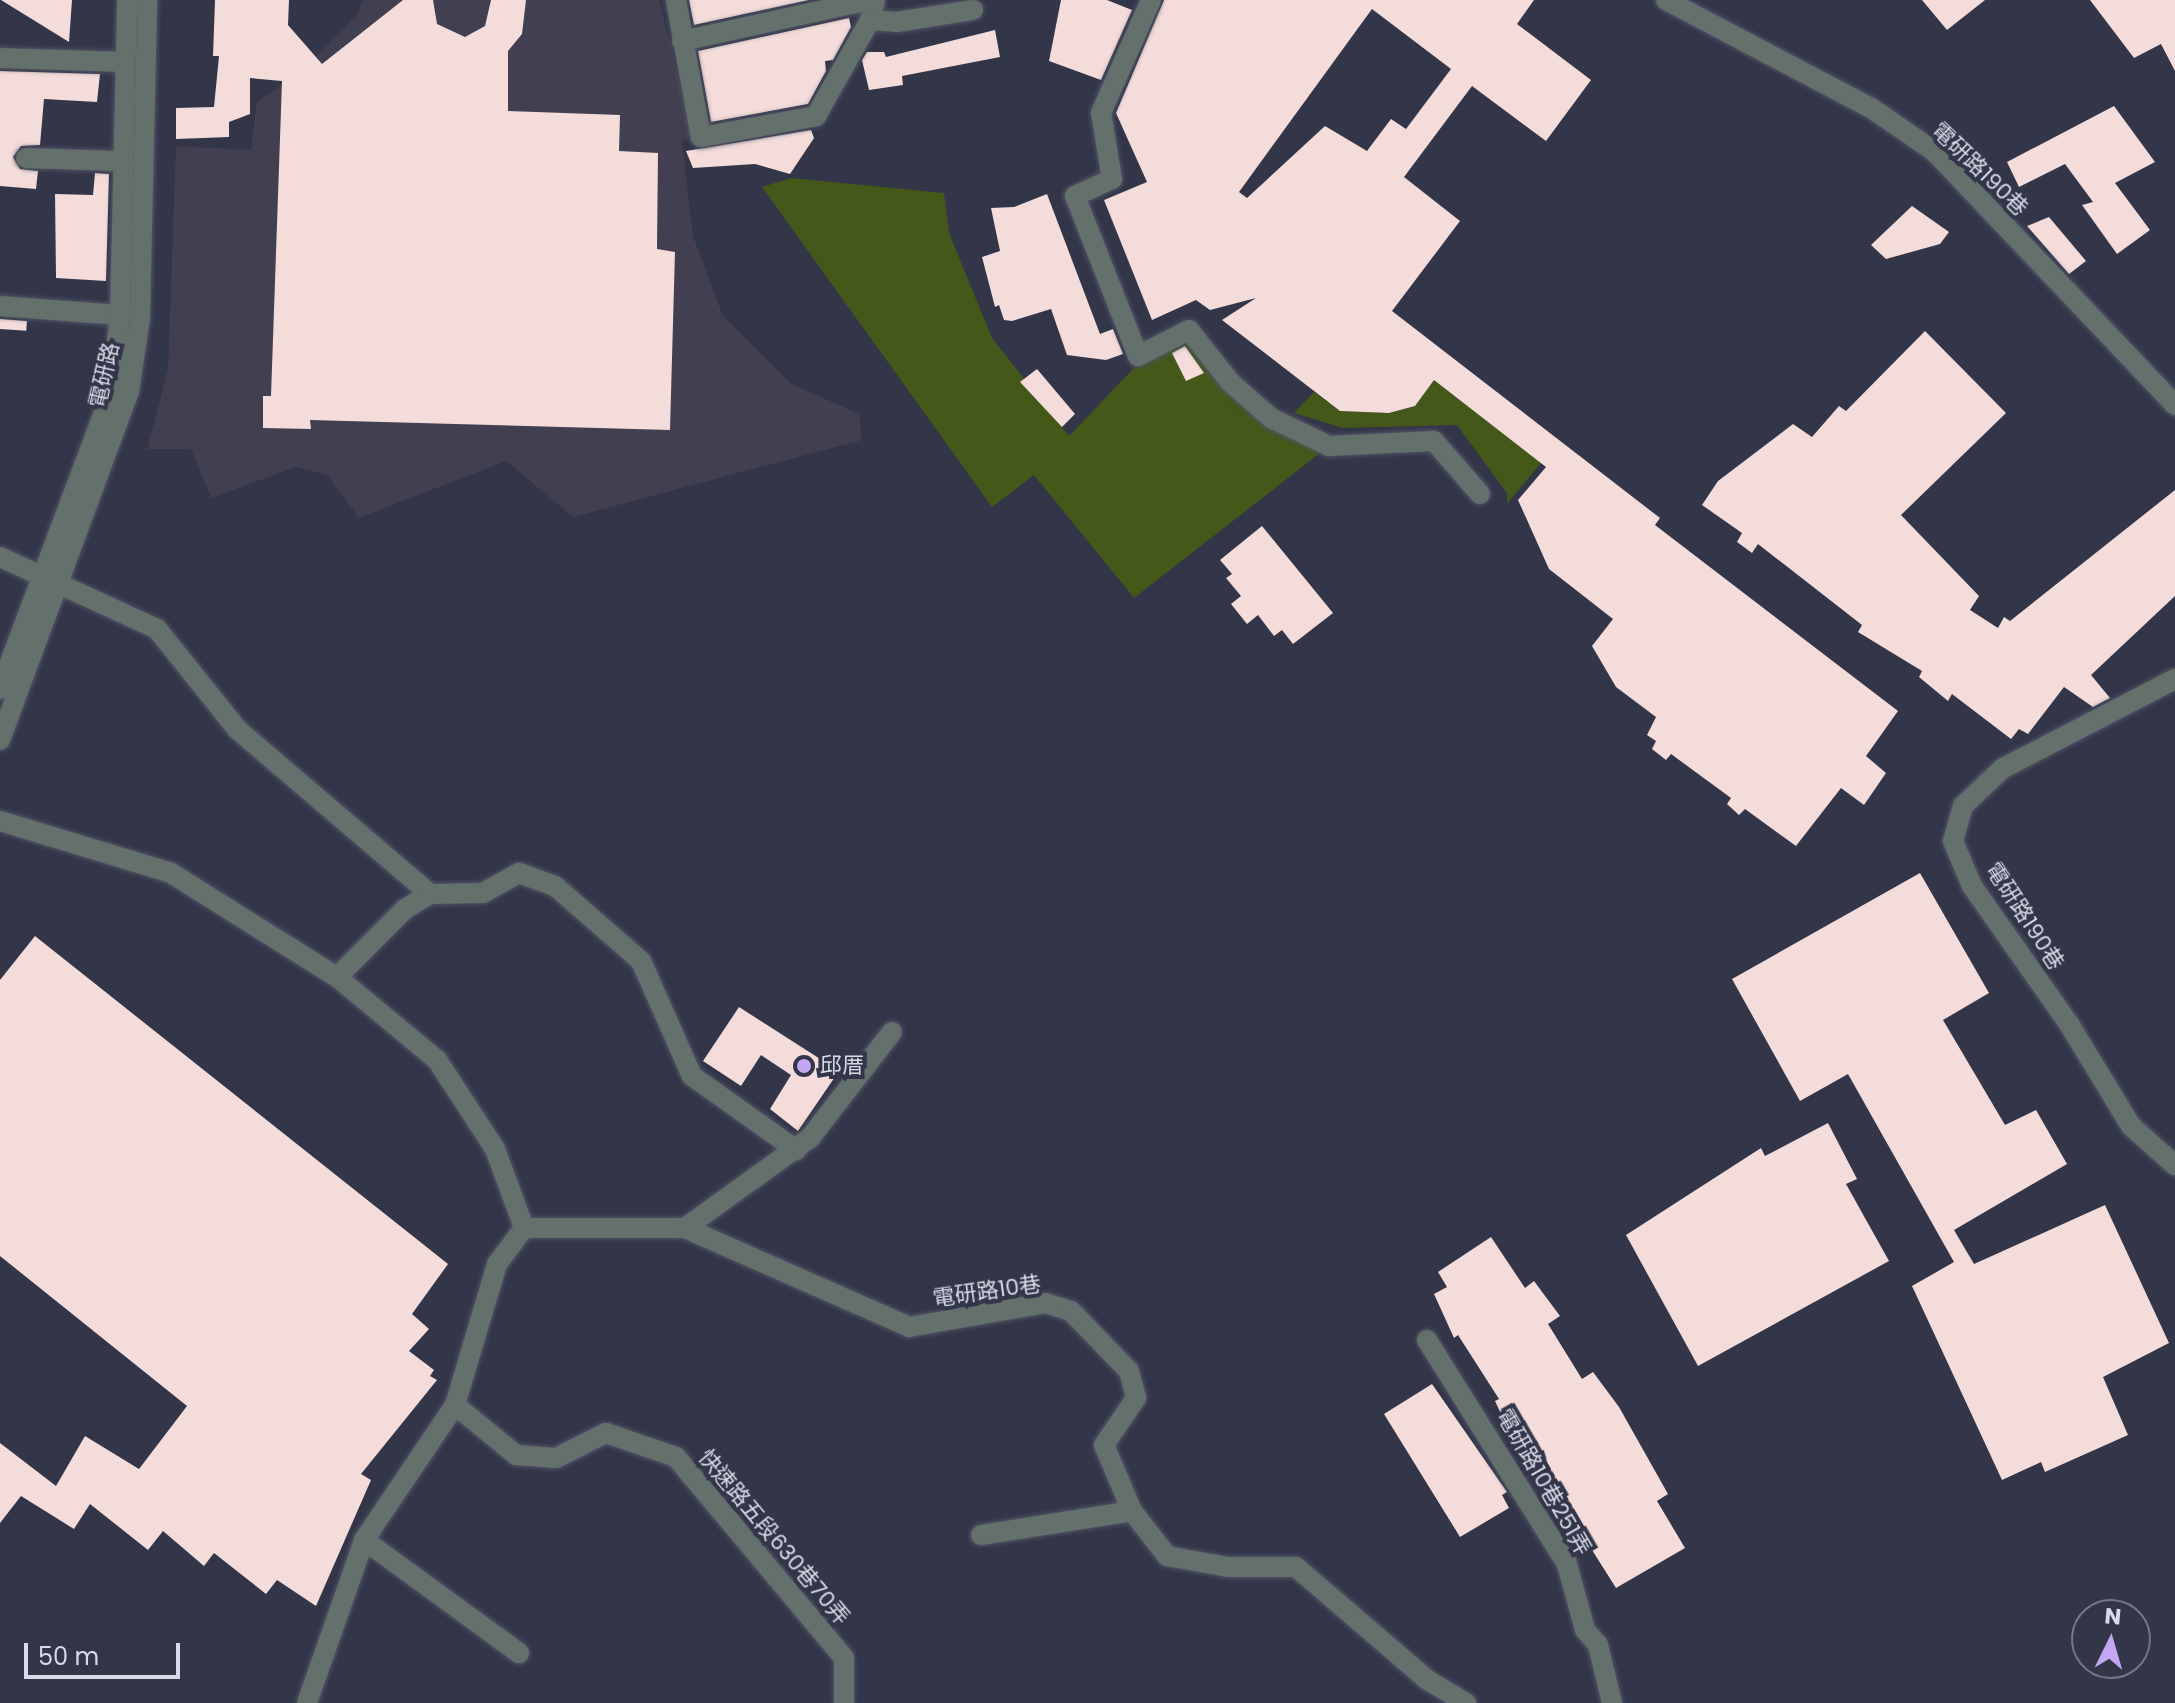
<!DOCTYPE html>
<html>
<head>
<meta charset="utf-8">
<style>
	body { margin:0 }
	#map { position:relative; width:2175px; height:1703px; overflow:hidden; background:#333549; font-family:Poppins,"Noto Sans TC",sans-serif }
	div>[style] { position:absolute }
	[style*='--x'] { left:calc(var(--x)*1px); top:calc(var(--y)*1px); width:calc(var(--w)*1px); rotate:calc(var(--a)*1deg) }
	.industrial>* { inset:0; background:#413f50 }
	.green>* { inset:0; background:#445819 }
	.building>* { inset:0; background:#f3dcda; transform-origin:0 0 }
	.roads { filter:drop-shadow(0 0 2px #515365) drop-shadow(0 0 2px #515365) }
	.minor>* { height:20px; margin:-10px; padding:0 10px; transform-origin:10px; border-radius:10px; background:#63706c }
	.dots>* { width:22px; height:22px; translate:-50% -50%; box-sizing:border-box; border:4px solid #333549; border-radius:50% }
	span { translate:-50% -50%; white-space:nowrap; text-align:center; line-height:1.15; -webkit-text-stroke:8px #333549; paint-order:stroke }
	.street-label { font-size:22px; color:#d8dae7 }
	.poi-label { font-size:22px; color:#d8dae7 }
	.left { translate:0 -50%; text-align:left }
	.north { position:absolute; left:2071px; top:1599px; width:80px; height:80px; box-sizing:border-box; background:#333549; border:2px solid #757788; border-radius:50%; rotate:5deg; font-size:22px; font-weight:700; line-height:32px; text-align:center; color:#d8dae7 }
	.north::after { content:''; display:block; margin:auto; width:28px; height:36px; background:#c4a7f2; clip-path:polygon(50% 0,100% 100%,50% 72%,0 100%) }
	.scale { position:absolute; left:24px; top:1643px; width:156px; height:36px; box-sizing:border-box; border:4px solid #d8dae7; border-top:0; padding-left:10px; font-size:24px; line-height:28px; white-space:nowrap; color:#d8dae7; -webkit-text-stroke:6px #333549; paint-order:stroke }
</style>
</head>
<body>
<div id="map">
	<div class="industrial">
		<div style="clip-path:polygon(362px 0,659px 0,693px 138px,682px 141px,693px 236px,723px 316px,790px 383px,859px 414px,862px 440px,573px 517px,506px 461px,359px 518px,327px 475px,296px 467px,211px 498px,191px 449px,147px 449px,168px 370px,176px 146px,251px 150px,257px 102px,303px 70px,357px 15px)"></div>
	</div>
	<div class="green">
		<div style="clip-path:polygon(791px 178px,944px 193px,949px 233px,992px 338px,1069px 436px,1155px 346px,1189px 330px,1230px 382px,1329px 446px,1134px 598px,1034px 475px,992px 507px,762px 187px)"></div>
		<div style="clip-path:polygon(1434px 380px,1541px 463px,1507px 504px,1507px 493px,1457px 425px,1343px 428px,1294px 413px,1314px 392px,1340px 411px,1390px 413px,1415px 406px)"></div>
	</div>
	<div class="building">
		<div style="clip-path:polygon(1px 0,72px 0,69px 42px)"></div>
		<div style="clip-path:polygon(215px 0,289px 0,288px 25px,322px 64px,403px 0,433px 0,437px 24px,465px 37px,485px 26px,491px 0,526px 0,522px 34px,508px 51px,508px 111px,620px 115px,619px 151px,658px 153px,657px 249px,675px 252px,670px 430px,310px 420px,311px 429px,263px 428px,263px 396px,271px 396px,282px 81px,250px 78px,250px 114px,229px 122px,229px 137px,176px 139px,176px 108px,214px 107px,219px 56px,213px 56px)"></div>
		<div style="clip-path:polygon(689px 0,809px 0,694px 25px)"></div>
		<div style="clip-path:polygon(1061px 0,1107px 0,1132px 10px,1101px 80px,1049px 61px)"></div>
		<div style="clip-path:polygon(evenodd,1164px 0,1534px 0,1517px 24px,1591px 80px,1546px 141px,1472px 86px,1404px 177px,1460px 221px,1392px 311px,1660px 518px,1655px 525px,1898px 711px,1866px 756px,1886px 773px,1864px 805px,1841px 788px,1796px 846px,1745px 809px,1739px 815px,1727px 804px,1731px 798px,1671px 754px,1666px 760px,1652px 749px,1656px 741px,1647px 735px,1656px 717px,1616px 687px,1592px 646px,1613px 619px,1549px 569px,1518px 500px,1546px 467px,1434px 380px,1415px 406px,1389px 413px,1340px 411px,1222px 320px,1256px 298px,1210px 310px,1196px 300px,1152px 320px,1104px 200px,1147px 182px,1116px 113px,1164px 0,1372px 9px,1451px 69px,1406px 129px,1391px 119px,1367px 151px,1325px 126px,1247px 198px,1239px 192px,1372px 9px)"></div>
		<div style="clip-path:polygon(1922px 0,1985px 0,1947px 30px)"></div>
		<div style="clip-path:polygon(2090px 0,2175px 0,2175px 71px,2161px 44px,2134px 58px)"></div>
		<div style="clip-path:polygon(849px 18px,851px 27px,833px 60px,825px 61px,826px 71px,808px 104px,711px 122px,698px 51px)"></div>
		<div style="clip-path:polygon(995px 30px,1000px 57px,902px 76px,903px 85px,869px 90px,862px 60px,867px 52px,884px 52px,886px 57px)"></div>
		<div style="clip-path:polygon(0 71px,100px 74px,97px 102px,44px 99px,40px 145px,21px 146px,13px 157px,20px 169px,38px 171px,36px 189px,0 186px)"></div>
		<div style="clip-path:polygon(2114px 106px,2155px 162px,2115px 183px,2150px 230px,2117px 254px,2082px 205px,2093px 202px,2065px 164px,2019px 187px,2007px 162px)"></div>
		<div style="clip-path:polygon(811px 130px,814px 138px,790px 174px,755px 164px,693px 168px,686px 151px)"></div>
		<div style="clip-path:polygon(95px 173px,109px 174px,106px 281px,56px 278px,55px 194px,93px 195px)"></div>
		<div style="clip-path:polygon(1047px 194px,1100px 334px,1113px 329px,1123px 354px,1106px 360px,1067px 355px,1051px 309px,1012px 321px,1004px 320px,999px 305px,995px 307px,982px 257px,1000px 251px,991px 208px,1014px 207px)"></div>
		<div style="clip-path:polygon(1912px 206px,1949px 232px,1940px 244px,1886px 259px,1871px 245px)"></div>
		<div style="clip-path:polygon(2049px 217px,2086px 261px,2069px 274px,2027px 226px)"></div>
		<div style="left:0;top:319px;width:27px;height:10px;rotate:4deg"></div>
		<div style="clip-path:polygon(1925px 331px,2006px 413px,1901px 515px,1979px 596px,1970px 610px,1998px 628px,2004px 617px,2010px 621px,2175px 490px,2175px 596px,2091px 675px,2110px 698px,2093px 707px,2064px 687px,2028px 734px,2019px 729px,2011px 739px,1952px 694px,1948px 701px,1919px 677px,1922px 671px,1858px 632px,1862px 625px,1758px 544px,1752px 553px,1737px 542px,1742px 533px,1702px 505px,1718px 481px,1793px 424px,1812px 437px,1839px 406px,1846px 411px)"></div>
		<div style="clip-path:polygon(1185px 346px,1204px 373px,1186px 381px,1172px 353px)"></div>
		<div style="clip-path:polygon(1037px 369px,1075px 414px,1062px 427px,1020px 382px)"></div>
		<div style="clip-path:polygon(1262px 526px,1333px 613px,1293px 644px,1282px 630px,1274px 636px,1258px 615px,1247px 624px,1231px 604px,1241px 596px,1226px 578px,1232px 574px,1220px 560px)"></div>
		<div style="clip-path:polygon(1920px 873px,1989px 993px,1943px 1020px,2005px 1125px,2036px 1110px,2067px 1164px,1954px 1230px,1974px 1264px,2105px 1205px,2169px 1343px,2103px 1377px,2128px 1435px,2045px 1472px,2041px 1462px,2002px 1480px,1912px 1286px,1954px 1262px,1848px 1074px,1800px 1101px,1732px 979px)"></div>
		<div style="clip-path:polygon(35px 936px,448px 1264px,412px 1314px,429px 1329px,409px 1351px,434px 1370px,430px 1376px,437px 1380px,361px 1474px,371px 1480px,316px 1606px,277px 1580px,266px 1594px,214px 1553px,204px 1566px,163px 1531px,148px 1550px,90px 1504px,74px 1529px,21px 1496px,0 1523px,0 1443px,56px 1486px,85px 1436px,139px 1469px,187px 1406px,0 1256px,0 980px)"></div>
		<div style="clip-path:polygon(739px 1007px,839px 1071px,798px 1131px,770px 1109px,791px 1075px,761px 1055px,741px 1086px,703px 1061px)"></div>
		<div style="clip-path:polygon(1828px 1123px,1857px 1179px,1846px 1184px,1889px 1261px,1698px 1366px,1626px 1235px,1761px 1148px,1765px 1156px)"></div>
		<div style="clip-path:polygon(1491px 1237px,1525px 1288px,1534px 1281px,1560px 1316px,1548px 1324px,1582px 1379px,1593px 1372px,1619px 1407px,1668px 1494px,1657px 1501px,1685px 1548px,1616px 1588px,1508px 1417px,1504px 1420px,1495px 1401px,1499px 1399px,1458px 1335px,1454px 1338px,1434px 1294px,1447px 1287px,1438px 1272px)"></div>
		<div style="clip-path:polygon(1432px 1384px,1507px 1492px,1502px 1495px,1509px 1508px,1460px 1537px,1384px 1414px)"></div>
	</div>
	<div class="roads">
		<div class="minor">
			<div style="--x:676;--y:0;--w:139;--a:79.7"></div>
			<div style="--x:701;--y:137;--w:117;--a:-10.3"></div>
			<div style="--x:816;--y:116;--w:110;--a:-60.6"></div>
			<div style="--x:870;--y:20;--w:21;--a:-76"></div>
			<div style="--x:1151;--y:0;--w:124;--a:113.9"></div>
			<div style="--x:1101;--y:113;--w:67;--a:80.5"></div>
			<div style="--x:1112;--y:179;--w:41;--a:155.3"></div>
			<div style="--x:1075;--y:196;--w:172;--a:68.5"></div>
			<div style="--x:1138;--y:356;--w:57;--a:-27"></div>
			<div style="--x:1189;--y:330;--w:66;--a:51.7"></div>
			<div style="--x:1230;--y:382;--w:55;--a:41.3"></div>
			<div style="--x:1271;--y:418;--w:64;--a:25.8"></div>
			<div style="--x:1329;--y:446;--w:105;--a:-2.7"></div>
			<div style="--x:1434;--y:441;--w:70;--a:49"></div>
			<div style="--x:1666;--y:0;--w:232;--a:27.8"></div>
			<div style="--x:1871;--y:108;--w:78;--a:34.5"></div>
			<div style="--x:1935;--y:152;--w:349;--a:46.5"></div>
			<div style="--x:870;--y:20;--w:27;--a:4"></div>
			<div style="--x:897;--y:22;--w:77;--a:-9"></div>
			<div style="--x:682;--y:41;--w:192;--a:-12.3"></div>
			<div style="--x:0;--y:58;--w:125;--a:1.8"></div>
			<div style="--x:26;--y:158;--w:98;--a:1.8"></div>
			<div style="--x:0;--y:306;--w:120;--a:4.3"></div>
			<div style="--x:0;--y:557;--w:173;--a:24.6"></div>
			<div style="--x:157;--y:629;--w:129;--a:51.3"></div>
			<div style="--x:238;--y:730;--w:253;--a:40.5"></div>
			<div style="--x:430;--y:894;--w:29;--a:149"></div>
			<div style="--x:405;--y:909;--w:96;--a:135"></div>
			<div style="--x:2175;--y:679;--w:194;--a:152.6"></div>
			<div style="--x:2003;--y:768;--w:55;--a:136.5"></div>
			<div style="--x:1963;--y:806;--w:36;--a:106"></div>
			<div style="--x:1953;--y:841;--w:49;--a:67.1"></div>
			<div style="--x:1972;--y:886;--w:169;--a:54.9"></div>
			<div style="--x:2069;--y:1024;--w:119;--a:58.7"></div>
			<div style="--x:2131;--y:1126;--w:59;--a:41.6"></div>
			<div style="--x:0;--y:689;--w:312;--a:-69.4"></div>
			<div style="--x:110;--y:397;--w:83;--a:-83"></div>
			<div style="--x:120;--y:315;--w:315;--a:-88.7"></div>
			<div style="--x:0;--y:740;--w:371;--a:-69.7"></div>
			<div style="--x:129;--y:392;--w:75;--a:-81.5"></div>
			<div style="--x:140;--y:318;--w:318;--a:-88.7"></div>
			<div style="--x:0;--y:821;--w:179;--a:16.9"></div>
			<div style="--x:171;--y:873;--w:196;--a:32.1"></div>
			<div style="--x:337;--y:977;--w:130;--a:39.7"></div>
			<div style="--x:437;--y:1060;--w:106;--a:56.9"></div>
			<div style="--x:495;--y:1149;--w:84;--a:69.8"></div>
			<div style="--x:430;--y:894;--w:53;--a:-1.1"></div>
			<div style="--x:483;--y:893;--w:41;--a:-29.1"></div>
			<div style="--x:519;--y:873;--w:38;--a:20"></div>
			<div style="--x:555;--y:886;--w:114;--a:41.1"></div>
			<div style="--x:641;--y:961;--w:126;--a:66.1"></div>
			<div style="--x:692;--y:1076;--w:128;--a:35.4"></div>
			<div style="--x:524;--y:1228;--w:161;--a:0"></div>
			<div style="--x:685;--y:1228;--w:245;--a:23.8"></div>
			<div style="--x:909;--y:1327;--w:138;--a:-10"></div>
			<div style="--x:1045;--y:1303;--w:27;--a:17"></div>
			<div style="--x:1071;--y:1311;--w:83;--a:46"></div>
			<div style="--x:1129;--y:1371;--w:28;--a:75"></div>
			<div style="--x:1136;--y:1398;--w:57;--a:124.2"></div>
			<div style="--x:1104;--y:1445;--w:72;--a:67"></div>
			<div style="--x:1132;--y:1511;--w:57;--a:52.1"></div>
			<div style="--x:1167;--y:1556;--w:62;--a:10.2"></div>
			<div style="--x:1228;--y:1567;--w:68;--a:0"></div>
			<div style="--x:1296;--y:1567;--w:172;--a:40.7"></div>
			<div style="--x:1426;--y:1679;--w:47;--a:31"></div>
			<div style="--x:685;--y:1228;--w:154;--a:-35.8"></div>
			<div style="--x:810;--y:1138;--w:134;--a:-52.3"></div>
			<div style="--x:1427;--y:1340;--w:264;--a:58"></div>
			<div style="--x:1567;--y:1564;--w:68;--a:74.7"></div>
			<div style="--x:1585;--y:1630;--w:20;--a:49"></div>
			<div style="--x:1598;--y:1645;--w:60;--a:76.4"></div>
			<div style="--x:455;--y:1405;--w:79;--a:39.3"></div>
			<div style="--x:516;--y:1455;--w:40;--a:4.3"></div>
			<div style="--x:556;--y:1458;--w:56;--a:-26.6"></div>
			<div style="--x:606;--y:1433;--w:74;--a:18.9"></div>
			<div style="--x:676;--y:1457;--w:262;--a:50.1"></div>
			<div style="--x:844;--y:1658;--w:45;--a:90"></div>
			<div style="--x:981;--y:1535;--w:153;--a:-9"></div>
			<div style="--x:364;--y:1540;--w:192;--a:36.1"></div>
			<div style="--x:307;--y:1703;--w:173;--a:-70.7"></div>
			<div style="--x:364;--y:1540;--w:163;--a:-56"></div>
			<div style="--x:455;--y:1405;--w:147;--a:-73.4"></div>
			<div style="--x:497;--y:1264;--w:45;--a:-53.1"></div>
		</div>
	</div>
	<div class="dots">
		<div style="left:804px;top:1066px;background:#c4a7f2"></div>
	</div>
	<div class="street-label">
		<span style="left:1980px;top:169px;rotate:44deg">電研路190巷</span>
		<span style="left:104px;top:375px;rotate:-77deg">電研路</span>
		<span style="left:2025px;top:916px;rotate:57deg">電研路190巷</span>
		<span style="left:987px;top:1291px;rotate:-8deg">電研路10巷</span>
		<span style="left:1544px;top:1482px;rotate:60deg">電研路10巷251弄</span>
		<span style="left:774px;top:1537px;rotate:50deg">快速路五段630巷70弄</span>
	</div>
	<div class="poi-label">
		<span class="left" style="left:820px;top:1066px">邱厝</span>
	</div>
	<div class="north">N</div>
	<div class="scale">50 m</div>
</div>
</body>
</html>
